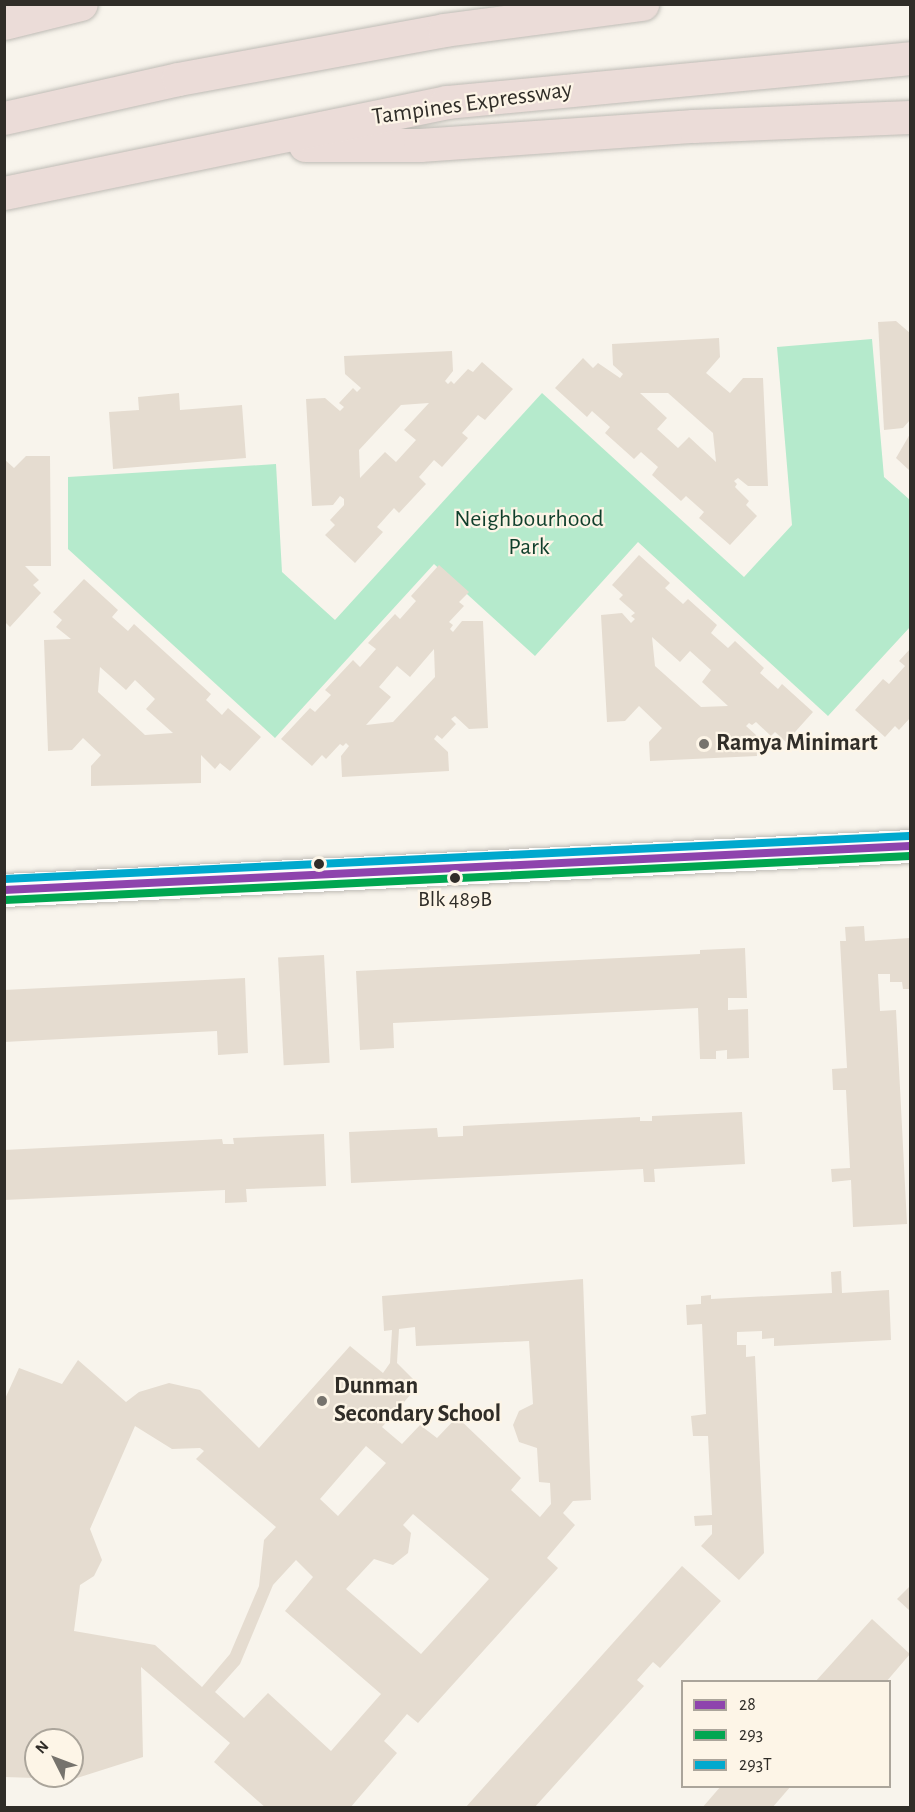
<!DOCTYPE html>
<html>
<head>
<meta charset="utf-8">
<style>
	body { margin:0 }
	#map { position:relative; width:915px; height:1812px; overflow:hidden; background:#f8f4ec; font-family:"Alegreya Sans",sans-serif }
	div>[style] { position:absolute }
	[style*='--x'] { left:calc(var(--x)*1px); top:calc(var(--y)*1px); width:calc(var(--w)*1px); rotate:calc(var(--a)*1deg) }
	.green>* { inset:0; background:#b5eacc }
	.building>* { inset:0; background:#e5dcd0; transform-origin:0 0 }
	.roads { filter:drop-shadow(0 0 2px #bebbb5) drop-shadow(0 0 2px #bebbb5) }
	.minor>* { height:33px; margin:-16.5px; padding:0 16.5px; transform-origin:16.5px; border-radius:16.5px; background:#fefdfc }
	.motorway>* { height:33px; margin:-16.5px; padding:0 16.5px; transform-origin:16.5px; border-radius:16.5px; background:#ebdcd8 }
	.bus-1>* { height:8px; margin:-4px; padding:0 4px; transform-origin:4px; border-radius:4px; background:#8e44ad }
	.bus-2>* { height:8px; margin:-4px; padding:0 4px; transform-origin:4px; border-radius:4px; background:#00a651 }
	.bus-3>* { height:8px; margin:-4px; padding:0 4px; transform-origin:4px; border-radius:4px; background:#00a9ce }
	.dots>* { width:16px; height:16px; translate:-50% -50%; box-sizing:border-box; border:3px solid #fdf5e7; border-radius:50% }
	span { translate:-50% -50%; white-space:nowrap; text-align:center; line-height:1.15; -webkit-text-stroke:4.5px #fdf5e7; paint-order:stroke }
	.bus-label { font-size:22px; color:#302d28 }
	.street-label { font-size:24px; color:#302d28 }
	.park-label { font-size:24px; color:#0f3f2b }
	.poi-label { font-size:24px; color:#302d28; font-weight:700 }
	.left { translate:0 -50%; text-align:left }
	.frame { position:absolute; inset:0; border:6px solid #302d28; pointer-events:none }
	.legend { position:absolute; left:681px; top:1680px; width:210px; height:108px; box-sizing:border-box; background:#fdf5e7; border:2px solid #aba59b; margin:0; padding:8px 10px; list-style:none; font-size:18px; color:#302d28 }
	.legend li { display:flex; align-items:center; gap:12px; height:30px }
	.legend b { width:30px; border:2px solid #aba59b }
	.north { position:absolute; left:24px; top:1728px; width:60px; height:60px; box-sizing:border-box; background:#fdf5e7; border:2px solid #aba59b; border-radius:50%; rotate:312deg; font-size:16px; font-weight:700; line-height:24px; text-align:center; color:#302d28 }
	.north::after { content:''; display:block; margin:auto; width:21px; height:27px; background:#76736d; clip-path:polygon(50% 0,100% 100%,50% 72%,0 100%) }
</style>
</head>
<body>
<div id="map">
	<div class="green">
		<div style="clip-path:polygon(872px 339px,884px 477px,910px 500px,910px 627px,828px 716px,638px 542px,535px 656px,434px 564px,275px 738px,68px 549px,68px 477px,276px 464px,282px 572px,335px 620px,542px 393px,744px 577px,792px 525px,777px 347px)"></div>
	</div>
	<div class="building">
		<div style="clip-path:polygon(896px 321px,910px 333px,910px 420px,903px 428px,884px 430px,878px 322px)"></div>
		<div style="clip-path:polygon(evenodd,719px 338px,720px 357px,706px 373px,730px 393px,743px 378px,763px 378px,768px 486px,748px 486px,738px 478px,734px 481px,737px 484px,735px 487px,749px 501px,746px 505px,757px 516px,730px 545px,699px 518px,704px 512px,686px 496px,681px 501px,652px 475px,658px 467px,641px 452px,634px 459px,605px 433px,610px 427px,592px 411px,587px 417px,555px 388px,583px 358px,593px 368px,598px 363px,620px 378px,623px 374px,613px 365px,612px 344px,719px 338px,640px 393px,668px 393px,713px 433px,716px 462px,689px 437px,678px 448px,657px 429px,667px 418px,640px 393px)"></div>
		<div style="clip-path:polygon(evenodd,452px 351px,453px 371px,445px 381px,448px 384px,451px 381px,454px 384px,468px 369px,473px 372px,482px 362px,513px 389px,485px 420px,478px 415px,462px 433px,468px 438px,442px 467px,434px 460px,419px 477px,426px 484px,399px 513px,394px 508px,377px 527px,383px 532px,355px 563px,325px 535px,335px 525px,330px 520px,344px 505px,344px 499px,340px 496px,333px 505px,312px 506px,306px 399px,325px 398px,340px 411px,344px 407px,339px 403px,353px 388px,357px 392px,361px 388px,345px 374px,344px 356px,452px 351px,429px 403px,404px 430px,416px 440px,396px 462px,385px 452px,360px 478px,359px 450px,401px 405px,429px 403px)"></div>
		<div style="clip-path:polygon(179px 393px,180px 410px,242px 405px,246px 458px,113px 469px,109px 412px,139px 410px,138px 397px)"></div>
		<div style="clip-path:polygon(910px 434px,910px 471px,896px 458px)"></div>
		<div style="clip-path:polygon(26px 456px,50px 456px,51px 566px,25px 566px,39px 580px,33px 585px,41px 593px,10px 627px,4px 621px,4px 459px,14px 468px)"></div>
		<div style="clip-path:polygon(evenodd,639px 555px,670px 583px,665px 588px,683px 604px,688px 599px,717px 625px,711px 633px,728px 648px,735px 641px,764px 668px,760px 673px,778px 689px,782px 684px,813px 712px,786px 742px,775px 732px,771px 736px,756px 722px,752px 725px,749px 723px,746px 726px,756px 735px,757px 756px,650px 761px,649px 742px,662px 728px,639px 706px,625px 721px,607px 722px,601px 615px,622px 613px,631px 623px,635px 619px,631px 616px,635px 613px,619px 599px,623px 595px,612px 585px,639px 555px,652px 637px,680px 662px,690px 651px,711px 670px,702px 682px,728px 706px,701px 707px,655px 666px,652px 637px)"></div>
		<div style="clip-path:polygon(evenodd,439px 565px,469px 592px,459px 602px,464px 606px,449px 622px,453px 625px,450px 629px,453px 632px,462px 621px,483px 621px,488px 728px,469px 729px,455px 716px,451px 719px,456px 724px,442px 739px,437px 735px,434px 739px,448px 752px,449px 771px,342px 777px,341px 756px,349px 746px,346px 743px,343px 746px,340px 744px,326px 759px,322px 755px,312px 766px,281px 739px,310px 708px,315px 712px,331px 695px,325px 690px,353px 660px,360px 667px,376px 649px,368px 643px,395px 614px,400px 619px,416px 601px,411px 596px,439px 565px,434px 649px,435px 677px,393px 722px,366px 725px,391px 697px,379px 687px,397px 666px,410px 677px,434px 649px)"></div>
		<div style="clip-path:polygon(evenodd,84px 579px,118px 610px,112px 617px,128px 631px,134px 624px,211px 694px,206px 700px,222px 715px,228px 708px,261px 737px,230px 771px,220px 763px,215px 769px,201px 755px,201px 783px,91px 786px,91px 766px,101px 755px,83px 738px,72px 750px,48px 751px,44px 640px,71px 639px,56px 627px,62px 620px,53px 612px,84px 579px,100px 667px,126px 690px,135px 680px,155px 699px,146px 709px,173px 733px,145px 735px,98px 692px,100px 667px)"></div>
		<div style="clip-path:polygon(910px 649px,910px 718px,899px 730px,895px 726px,885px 737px,855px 710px,883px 679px,889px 684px,905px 666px,899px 661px)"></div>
		<div style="clip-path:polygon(864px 926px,865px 941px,910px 938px,910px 989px,903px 989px,902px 982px,890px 982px,890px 974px,878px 974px,880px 1011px,896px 1010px,907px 1224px,853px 1227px,851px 1180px,832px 1182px,831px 1169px,850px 1168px,846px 1090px,833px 1090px,832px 1069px,847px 1068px,840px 941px,846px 941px,845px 927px)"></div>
		<div style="clip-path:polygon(745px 948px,747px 998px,728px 998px,728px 1010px,748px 1009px,749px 1058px,727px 1059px,727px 1050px,716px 1051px,716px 1059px,700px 1059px,698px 1008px,393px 1023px,394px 1048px,360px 1050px,356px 971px,700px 954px,700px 950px)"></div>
		<div style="left:324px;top:955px;width:108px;height:46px;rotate:87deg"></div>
		<div style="clip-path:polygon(245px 978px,248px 1053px,218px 1055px,217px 1031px,4px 1042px,4px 990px)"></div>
		<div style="clip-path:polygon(742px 1112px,745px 1164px,654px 1169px,655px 1182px,644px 1182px,643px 1169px,351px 1183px,349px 1132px,437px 1128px,438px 1137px,463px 1136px,463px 1126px,640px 1117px,640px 1121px,652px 1121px,652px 1116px)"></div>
		<div style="clip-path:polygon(324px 1134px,326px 1186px,246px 1189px,247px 1202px,225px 1203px,225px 1190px,4px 1200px,4px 1150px,222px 1139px,223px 1144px,234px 1144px,233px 1138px)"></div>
		<div style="clip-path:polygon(841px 1271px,842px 1293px,889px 1290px,891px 1340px,774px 1346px,774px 1338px,762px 1339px,762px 1331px,737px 1332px,737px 1345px,746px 1345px,746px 1357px,755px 1356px,764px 1553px,739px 1580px,701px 1546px,712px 1534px,712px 1525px,695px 1526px,694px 1516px,712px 1515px,708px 1436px,693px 1436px,691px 1416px,706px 1414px,702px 1324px,687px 1325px,686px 1305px,701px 1304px,701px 1296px,711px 1295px,711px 1299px,832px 1293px,831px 1272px)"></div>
		<div style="clip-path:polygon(evenodd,583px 1279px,591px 1500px,573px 1501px,563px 1513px,575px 1525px,547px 1558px,558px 1568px,418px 1723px,407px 1714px,384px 1741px,397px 1753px,350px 1808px,266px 1808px,214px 1762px,230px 1743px,141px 1667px,143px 1757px,77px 1778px,56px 1778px,72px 1776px,72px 1740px,36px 1740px,36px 1778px,4px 1777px,4px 1401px,19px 1368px,62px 1384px,78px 1360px,126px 1402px,139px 1392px,169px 1383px,200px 1390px,259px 1448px,350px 1346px,383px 1373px,390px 1363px,392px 1330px,384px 1331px,382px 1296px,583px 1279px,415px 1327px,416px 1346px,529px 1341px,533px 1404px,519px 1411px,513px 1425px,519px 1442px,537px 1448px,539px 1482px,550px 1483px,551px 1504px,540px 1517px,511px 1490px,521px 1478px,457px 1417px,437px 1438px,420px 1425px,402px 1444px,382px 1427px,419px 1385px,397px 1363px,399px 1329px,415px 1327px,583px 1279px,135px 1426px,172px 1449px,200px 1448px,204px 1451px,196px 1459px,276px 1527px,264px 1540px,259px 1586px,230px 1654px,202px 1687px,155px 1645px,74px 1631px,80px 1585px,94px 1576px,102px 1560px,90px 1529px,135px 1426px,583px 1279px,366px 1446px,386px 1463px,338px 1516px,320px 1499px,366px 1446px,583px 1279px,413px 1514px,489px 1579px,421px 1654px,346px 1589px,374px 1559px,393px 1565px,408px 1553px,411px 1533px,403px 1525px,413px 1514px,583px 1279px,296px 1560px,313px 1577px,285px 1611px,381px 1694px,331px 1751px,268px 1693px,244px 1718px,215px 1692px,240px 1664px,273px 1585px,296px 1560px)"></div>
		<div style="clip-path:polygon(682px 1566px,721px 1601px,660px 1668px,653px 1662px,637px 1680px,644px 1686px,534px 1808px,465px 1808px)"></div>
		<div style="clip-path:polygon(910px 1586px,910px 1611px,897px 1599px)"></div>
		<div style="clip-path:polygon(872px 1619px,910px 1654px,886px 1682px,815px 1682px)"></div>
		<div style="clip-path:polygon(721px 1786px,791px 1786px,772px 1808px,702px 1808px)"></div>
	</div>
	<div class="roads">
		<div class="minor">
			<div style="--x:4;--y:890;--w:907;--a:-2.78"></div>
		</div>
		<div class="motorway">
			<div style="--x:4;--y:23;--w:79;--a:-13.9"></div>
			<div style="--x:4;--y:118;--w:178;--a:-12.6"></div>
			<div style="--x:178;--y:79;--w:270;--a:-10.4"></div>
			<div style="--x:444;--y:30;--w:200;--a:-7.5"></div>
			<div style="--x:305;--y:145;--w:115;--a:0"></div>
			<div style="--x:420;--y:145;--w:274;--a:-4"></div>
			<div style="--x:693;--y:126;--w:217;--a:-2.4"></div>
			<div style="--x:4;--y:193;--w:451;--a:-11.6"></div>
			<div style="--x:446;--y:102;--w:466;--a:-5.4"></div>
		</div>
	</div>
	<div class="bus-1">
		<div style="--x:4;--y:890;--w:907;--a:-2.78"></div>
	</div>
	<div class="bus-2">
		<div style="--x:5;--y:900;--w:906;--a:-2.78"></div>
	</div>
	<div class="bus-3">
		<div style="--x:4;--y:879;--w:906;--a:-2.72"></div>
	</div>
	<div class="dots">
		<div style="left:704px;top:744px;background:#76736d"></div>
		<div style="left:319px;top:864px;background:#302d28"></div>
		<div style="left:455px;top:878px;background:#302d28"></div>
		<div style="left:322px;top:1401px;background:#76736d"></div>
	</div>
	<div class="bus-label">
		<span style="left:455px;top:900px">Blk 489B</span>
	</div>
	<div class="street-label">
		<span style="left:472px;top:104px;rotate:-8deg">Tampines Expressway</span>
	</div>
	<div class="park-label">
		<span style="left:529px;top:534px">Neighbourhood<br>Park</span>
	</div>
	<div class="poi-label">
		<span class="left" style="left:716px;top:744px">Ramya Minimart</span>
		<span class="left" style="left:334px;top:1401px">Dunman<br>Secondary School</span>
	</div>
	<div class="frame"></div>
	<ul class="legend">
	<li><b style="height:8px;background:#8e44ad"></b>28</li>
	<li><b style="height:8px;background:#00a651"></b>293</li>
	<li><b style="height:8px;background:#00a9ce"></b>293T</li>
	</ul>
	<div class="north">N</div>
</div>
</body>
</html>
